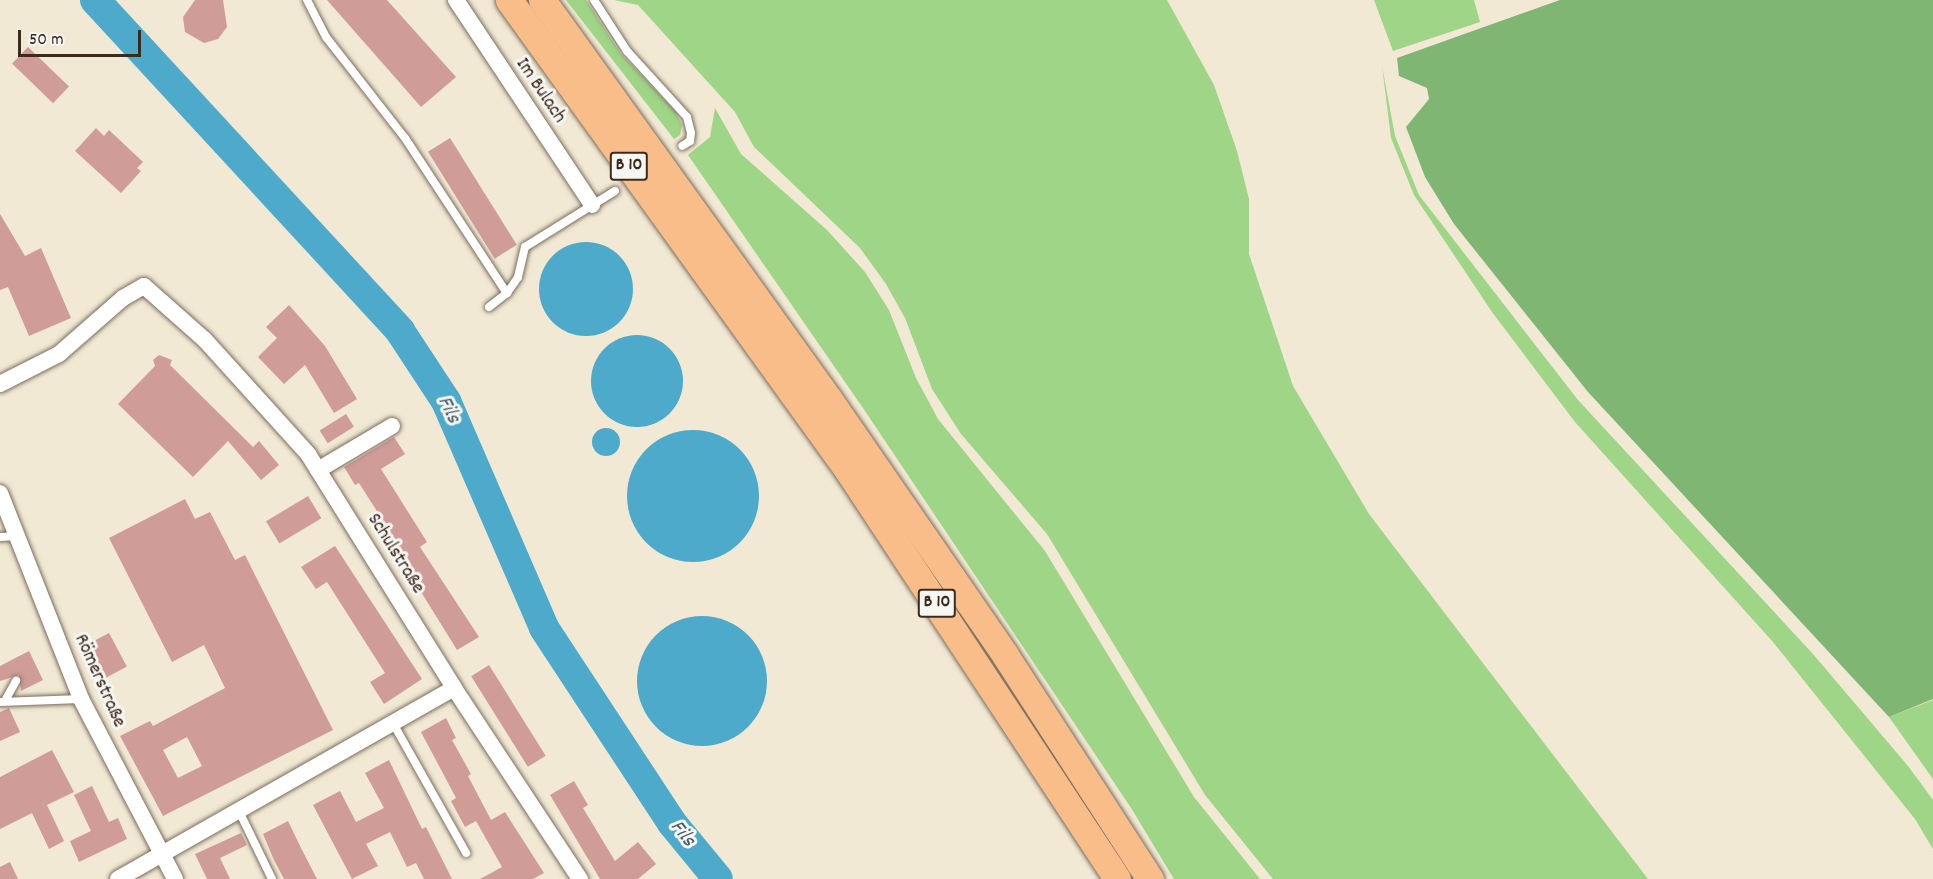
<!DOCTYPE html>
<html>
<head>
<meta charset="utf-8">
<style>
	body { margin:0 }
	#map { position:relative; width:1933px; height:879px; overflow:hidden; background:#f1e9d4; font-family:Dekko,sans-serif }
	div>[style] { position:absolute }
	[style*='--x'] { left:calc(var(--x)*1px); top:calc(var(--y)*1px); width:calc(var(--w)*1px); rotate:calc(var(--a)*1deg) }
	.green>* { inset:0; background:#9fd586 }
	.forest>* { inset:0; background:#7fb673 }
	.water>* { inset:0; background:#4daacb }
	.round { border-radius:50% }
	.river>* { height:30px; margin:-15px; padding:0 15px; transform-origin:15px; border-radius:15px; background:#4daacb }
	.building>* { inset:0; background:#d09c98; transform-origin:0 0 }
	.roads { filter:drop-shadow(0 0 2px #7b6d5e) drop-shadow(0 0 2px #7b6d5e) }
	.service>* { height:8px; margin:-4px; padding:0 4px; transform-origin:4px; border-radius:4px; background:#fff }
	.minor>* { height:16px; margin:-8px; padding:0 8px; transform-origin:8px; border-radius:8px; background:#fff }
	.trunk>* { height:27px; margin:-13.5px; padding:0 13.5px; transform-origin:13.5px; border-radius:13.5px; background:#f8bd89 }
	span { translate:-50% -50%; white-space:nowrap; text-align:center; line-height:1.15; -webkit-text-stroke:6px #f6f6f2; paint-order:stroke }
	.shield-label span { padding:2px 4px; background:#f6f6f2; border:2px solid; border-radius:4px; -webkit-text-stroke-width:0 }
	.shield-label { font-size:18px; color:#3b2a1e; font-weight:700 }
	.street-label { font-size:20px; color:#3b2a1e }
	.water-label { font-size:21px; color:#425d63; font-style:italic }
	.scale { position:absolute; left:18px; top:30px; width:123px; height:27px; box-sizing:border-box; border:3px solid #3b2a1e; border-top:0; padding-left:8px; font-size:18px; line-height:21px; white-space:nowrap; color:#3b2a1e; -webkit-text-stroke:4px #f6f6f2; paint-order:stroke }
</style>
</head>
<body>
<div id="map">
	<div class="green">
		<div style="clip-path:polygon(566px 0,586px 0,621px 54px,676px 112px,682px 125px,680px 135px,674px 139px)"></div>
		<div style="clip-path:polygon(614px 0,1167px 0,1214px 85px,1237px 151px,1249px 199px,1249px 254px,1293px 386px,1369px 514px,1648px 879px,1273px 879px,1205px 795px,1047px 534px,961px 434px,932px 389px,905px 318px,886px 284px,860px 248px,754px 147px,735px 112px,638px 5px)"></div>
		<div style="clip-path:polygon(1374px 0,1474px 0,1480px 22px,1393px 51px)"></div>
		<div style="clip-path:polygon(1382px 66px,1395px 136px,1419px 195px,1578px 400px,1813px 654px,1908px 766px,1933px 800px,1933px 849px,1915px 819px,1773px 642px,1575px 422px,1492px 312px,1414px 195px,1391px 138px)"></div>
		<div style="clip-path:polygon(715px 108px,741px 154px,827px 230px,865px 272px,889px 310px,916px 378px,938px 419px,1045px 551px,1194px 797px,1260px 879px,1174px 879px,1131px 808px,865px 411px,688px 155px,710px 137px)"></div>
		<div style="clip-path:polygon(1933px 700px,1933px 779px,1889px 717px)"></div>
	</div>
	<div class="forest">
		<div style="clip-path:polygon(1560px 0,1933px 0,1933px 699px,1889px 717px,1588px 392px,1454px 224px,1425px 177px,1406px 127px,1429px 99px,1427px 88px,1399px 76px,1397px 58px)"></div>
	</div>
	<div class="water">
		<div class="round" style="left:539px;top:242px;width:94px;height:94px"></div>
		<div class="round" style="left:591px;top:335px;width:92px;height:92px"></div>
		<div class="round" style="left:592px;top:428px;width:28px;height:28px"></div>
		<div class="round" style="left:627px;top:430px;width:132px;height:132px"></div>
		<div class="round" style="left:637px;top:616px;width:130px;height:130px"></div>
	</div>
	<div class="river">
		<div style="--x:95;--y:0;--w:450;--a:47.3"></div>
		<div style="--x:400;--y:331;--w:84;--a:56.7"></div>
		<div style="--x:446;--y:401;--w:247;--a:66.6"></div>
		<div style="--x:544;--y:628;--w:233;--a:56.7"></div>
		<div style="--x:672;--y:823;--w:72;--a:50.6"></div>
	</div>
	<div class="building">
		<div style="clip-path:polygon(195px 0,223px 0,227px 27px,218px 39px,204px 43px,185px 32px,183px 17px)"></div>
		<div style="clip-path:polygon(327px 0,387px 0,456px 77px,421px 107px)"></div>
		<div style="left:28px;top:47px;width:57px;height:23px;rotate:44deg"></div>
		<div style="clip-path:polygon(96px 128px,104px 136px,109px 130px,143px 162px,137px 168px,141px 171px,121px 193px,75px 151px)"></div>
		<div style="left:450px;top:138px;width:126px;height:26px;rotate:58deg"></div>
		<div style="clip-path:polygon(0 214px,25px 256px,41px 248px,71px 318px,29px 336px,8px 287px,0 290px)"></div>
		<div style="clip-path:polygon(289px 305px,325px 346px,357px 399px,334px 413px,305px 365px,284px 384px,258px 357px,277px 338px,266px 327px)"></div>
		<div style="clip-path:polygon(159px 355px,172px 360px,170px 365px,253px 447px,259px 441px,279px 465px,261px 480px,228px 441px,193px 477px,118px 404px,155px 366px,153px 360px)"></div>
		<div style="left:346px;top:414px;width:15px;height:31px;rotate:58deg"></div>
		<div style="clip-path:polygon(394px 437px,405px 454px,381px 469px,427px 542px,420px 547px,479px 637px,457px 650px,405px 566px,410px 563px,359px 483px,355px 485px,344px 467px)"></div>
		<div style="left:308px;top:496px;width:26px;height:49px;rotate:59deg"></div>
		<div style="clip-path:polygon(evenodd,185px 499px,195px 519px,210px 512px,235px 560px,245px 555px,333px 730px,163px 816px,120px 736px,150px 721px,153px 726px,225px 688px,204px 645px,172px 662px,109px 538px,185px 499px,187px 737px,202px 766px,178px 778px,163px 750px,187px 737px)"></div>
		<div style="clip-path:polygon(335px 546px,422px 679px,384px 704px,370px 682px,385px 673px,327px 582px,316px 589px,301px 567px)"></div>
		<div style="left:109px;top:633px;width:38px;height:29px;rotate:62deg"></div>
		<div style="clip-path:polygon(29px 651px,43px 680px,21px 691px,19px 675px,0 681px,0 666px)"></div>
		<div style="left:489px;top:665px;width:107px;height:21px;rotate:58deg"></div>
		<div style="clip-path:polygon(9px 708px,20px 732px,0 741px,0 712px)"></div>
		<div style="clip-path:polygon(446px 718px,456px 738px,452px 740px,471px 774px,468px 776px,491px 820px,505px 812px,544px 873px,533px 879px,480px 879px,502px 867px,476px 821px,465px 827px,451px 801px,456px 798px,421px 732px)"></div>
		<div style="clip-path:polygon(52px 750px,74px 792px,47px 805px,64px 841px,49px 849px,32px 813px,0 829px,0 777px)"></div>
		<div style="clip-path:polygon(389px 760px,422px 829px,426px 827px,452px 879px,424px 879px,416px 863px,407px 867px,390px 832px,366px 844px,378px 866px,352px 879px,313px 805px,340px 791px,356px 822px,384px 808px,365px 773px)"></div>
		<div style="clip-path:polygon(574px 781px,588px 805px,583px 808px,615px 861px,638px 842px,656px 864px,638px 879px,600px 879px,550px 795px)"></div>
		<div style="clip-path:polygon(92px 786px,109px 822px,118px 818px,127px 839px,79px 862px,70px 841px,91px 831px,74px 795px)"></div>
		<div style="clip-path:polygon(288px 821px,301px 848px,317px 879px,284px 879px,274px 860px,263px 834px)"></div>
		<div style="clip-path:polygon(241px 833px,247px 845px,220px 858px,230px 879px,207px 879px,195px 854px)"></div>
		<div style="clip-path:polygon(10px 862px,18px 879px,0 879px,0 867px)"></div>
	</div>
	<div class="roads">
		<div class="service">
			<div style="--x:307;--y:0;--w:42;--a:62.8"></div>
			<div style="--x:326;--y:37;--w:128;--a:52"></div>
			<div style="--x:405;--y:138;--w:186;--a:56.7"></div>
			<div style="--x:594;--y:0;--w:61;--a:57.1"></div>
			<div style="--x:627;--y:51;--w:89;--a:47.7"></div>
			<div style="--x:687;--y:117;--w:16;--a:76"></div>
			<div style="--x:691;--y:133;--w:8;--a:97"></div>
			<div style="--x:690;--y:141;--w:9;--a:148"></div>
			<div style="--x:489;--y:307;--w:23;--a:-38"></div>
			<div style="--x:507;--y:293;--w:19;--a:-55"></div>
			<div style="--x:518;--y:277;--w:31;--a:-77"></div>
			<div style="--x:525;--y:247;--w:106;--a:-31.9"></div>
			<div style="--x:0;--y:537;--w:17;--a:-3"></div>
			<div style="--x:6;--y:699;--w:21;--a:-61"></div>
			<div style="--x:0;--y:702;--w:81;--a:-2.1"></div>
			<div style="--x:394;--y:725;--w:147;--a:60.6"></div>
			<div style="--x:239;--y:811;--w:76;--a:64.1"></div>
		</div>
		<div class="minor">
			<div style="--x:456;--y:0;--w:246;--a:56.4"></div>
			<div style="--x:0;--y:384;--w:66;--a:-27"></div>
			<div style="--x:59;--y:354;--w:85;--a:-41.2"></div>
			<div style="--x:123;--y:298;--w:24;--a:-30"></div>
			<div style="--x:144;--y:286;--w:81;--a:41.5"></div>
			<div style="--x:205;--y:340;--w:154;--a:47.9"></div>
			<div style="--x:308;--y:454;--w:276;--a:58"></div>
			<div style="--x:454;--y:688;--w:229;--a:56.6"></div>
			<div style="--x:318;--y:470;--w:86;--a:-30.7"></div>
			<div style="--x:0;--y:493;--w:221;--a:68.5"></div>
			<div style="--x:81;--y:699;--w:203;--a:62.4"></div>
			<div style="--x:118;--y:879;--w:386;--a:-29.6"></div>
		</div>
		<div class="trunk">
			<div style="--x:509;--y:0;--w:582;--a:54.23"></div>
			<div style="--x:849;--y:472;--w:487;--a:56.6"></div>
			<div style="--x:542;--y:0;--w:490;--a:54.3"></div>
			<div style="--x:828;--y:398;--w:312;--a:55.4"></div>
			<div style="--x:1005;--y:655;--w:267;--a:57.1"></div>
		</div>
	</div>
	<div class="shield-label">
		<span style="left:629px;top:166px">B 10</span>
		<span style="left:937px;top:603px">B 10</span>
	</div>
	<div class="street-label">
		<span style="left:540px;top:91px;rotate:56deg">Im Bulach</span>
		<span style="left:395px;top:554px;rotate:58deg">Schulstraße</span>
		<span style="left:99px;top:681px;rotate:66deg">Römerstraße</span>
	</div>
	<div class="water-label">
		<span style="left:448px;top:410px;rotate:64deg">Fils</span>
		<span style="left:682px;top:834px;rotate:52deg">Fils</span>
	</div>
	<div class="scale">50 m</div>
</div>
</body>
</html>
